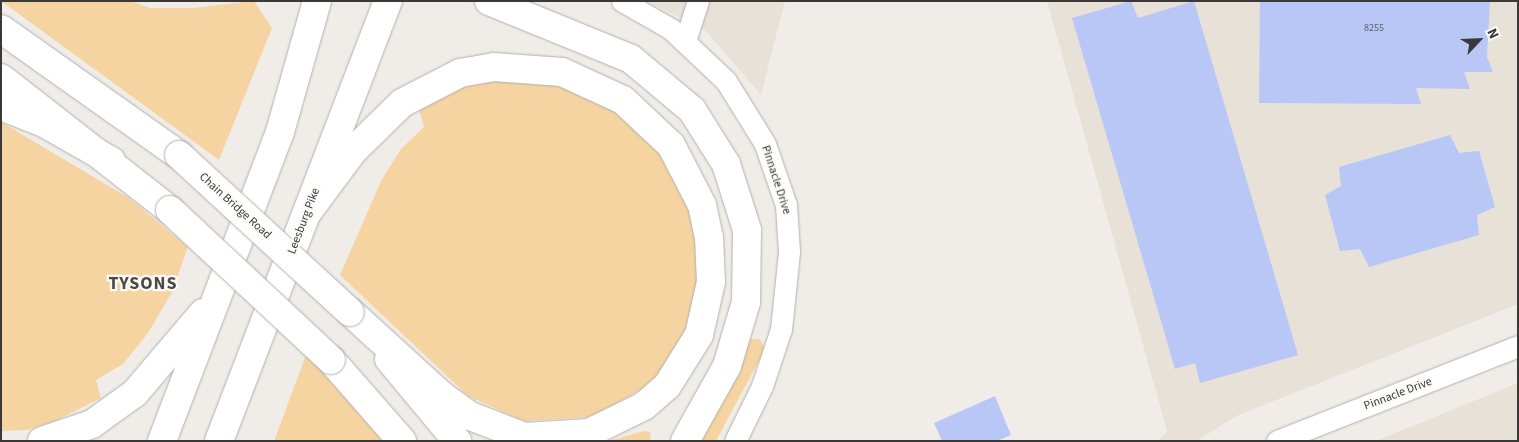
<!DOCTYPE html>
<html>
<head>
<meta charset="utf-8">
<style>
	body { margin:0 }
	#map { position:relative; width:1519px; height:442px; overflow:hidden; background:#f0ede9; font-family:"Source Sans 3",sans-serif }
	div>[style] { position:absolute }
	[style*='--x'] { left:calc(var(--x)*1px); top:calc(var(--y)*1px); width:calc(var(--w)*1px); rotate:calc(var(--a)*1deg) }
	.built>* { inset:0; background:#e8e1d7 }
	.green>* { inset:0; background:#f5d4a1 }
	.building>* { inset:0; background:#b9c7f6 }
	.roads { filter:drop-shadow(0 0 1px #b2b0ac) drop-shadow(0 0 1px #b2b0ac) }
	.minor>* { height:21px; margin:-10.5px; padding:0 10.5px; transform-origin:10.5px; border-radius:10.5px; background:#fff }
	.primary>* { height:28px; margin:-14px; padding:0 14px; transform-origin:14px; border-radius:14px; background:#fff }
	.trunk>* { height:28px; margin:-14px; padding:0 14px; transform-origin:14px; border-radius:14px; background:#fff }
	.bridges { filter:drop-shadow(0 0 1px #b2b0ac) drop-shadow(0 0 1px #b2b0ac) }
	.primary-bridge>* { height:28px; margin:-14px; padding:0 14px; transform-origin:14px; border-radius:14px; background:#fff }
	span { translate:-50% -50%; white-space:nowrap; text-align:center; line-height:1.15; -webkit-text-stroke:4.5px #fdfbf7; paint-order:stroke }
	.number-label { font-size:10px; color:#5a5c67 }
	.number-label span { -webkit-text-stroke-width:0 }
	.street-label { font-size:12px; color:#3a3937 }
	.district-label { font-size:18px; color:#4c4a46; font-weight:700; letter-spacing:1px }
	.frame { position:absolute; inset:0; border:2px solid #3a3937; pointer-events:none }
	.north { position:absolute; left:1454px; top:15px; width:50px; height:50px; -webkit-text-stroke:4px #fdfbf7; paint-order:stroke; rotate:65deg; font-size:14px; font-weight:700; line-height:20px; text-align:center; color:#3a3937 }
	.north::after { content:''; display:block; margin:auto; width:18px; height:22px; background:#3a3937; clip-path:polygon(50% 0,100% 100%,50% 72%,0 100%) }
</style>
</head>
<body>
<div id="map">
	<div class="built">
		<div style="clip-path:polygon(647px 1px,785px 1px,761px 95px,706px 31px)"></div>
		<div style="clip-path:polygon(1047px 1px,1518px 1px,1518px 304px,1236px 416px,1197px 441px,1158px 441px,1167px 431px)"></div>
		<div style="clip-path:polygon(1518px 383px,1518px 441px,1375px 441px)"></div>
	</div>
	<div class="green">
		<div style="clip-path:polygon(1px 1px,130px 1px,150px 8px,192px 8px,254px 1px,272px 28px,219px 160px)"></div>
		<div style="clip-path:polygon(482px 79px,529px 80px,578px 90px,629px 117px,661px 150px,697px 219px,701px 301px,682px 348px,656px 381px,592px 417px,524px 421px,468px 396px,340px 275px,382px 179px,401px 149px,424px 127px,418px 106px,450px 88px)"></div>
		<div style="clip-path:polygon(1px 122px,129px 198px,188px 247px,172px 292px,148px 333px,123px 364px,96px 380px,101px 398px,55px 421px,27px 430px,1px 431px)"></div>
		<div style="clip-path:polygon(750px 339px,760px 339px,765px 349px,716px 441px,697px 441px)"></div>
		<div style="clip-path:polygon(306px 355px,360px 414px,382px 441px,274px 441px)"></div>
		<div style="clip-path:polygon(644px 431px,651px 432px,650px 441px,609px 441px)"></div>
	</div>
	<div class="building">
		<div style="clip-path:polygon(1131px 1px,1138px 18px,1194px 1px,1298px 355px,1200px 383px,1195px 363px,1175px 369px,1072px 18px)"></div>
		<div style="clip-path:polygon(1260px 1px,1490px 1px,1487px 57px,1493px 72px,1464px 72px,1470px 89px,1416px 88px,1421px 104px,1259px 103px)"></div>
		<div style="clip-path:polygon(1450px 135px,1459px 153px,1479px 151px,1495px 207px,1477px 215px,1479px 235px,1369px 267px,1360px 249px,1340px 251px,1325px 195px,1341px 186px,1339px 167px)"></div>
		<div style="clip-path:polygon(995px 396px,1011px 435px,997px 441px,942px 441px,934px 423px)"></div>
	</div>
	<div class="roads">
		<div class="minor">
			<div style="--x:622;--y:1;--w:56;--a:29.7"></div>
			<div style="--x:671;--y:29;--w:76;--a:43.4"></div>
			<div style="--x:726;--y:81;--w:74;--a:58.2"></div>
			<div style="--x:765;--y:144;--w:65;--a:71"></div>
			<div style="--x:786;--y:205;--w:47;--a:86.3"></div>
			<div style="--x:789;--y:252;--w:77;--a:95.9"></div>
			<div style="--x:781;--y:329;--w:60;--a:108.4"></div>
			<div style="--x:762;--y:386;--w:61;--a:116.1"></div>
			<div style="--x:685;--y:41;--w:42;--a:-72"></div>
			<div style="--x:1277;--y:441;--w:259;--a:-21.5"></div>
		</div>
		<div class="primary">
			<div style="--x:1;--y:29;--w:218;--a:35.3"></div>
			<div style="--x:1;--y:78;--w:214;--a:38"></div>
			<div style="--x:389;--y:359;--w:107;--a:50.3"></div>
			<div style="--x:331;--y:360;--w:108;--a:48.8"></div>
		</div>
		<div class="trunk">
			<div style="--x:489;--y:1;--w:153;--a:22.2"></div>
			<div style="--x:631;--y:59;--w:80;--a:39.9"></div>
			<div style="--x:692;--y:110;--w:64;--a:57.8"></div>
			<div style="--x:726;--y:164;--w:69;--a:72.3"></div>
			<div style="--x:747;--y:230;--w:72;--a:90.8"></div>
			<div style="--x:746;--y:302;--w:67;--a:106.5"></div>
			<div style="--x:727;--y:366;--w:86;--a:119.2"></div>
			<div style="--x:1;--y:106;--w:48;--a:21.8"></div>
			<div style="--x:46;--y:124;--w:75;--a:29.6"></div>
			<div style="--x:307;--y:213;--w:77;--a:-53.4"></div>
			<div style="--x:353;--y:151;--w:69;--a:-44.4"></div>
			<div style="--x:402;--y:103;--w:65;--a:-27.3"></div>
			<div style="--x:460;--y:73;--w:35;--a:-10"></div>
			<div style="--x:494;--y:67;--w:68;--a:4.2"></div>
			<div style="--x:562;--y:72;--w:67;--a:24.7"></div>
			<div style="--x:623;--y:100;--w:66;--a:43.2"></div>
			<div style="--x:671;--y:145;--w:68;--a:62.7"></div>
			<div style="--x:702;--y:205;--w:33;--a:78"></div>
			<div style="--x:709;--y:237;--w:45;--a:87.5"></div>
			<div style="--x:711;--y:282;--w:54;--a:102.8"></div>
			<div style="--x:699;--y:335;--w:60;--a:122.1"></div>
			<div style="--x:667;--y:386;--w:30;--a:139"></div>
			<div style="--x:644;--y:406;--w:61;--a:153.9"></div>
			<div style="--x:589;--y:433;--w:64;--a:176.4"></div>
			<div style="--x:525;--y:437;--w:59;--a:-159.1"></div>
			<div style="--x:470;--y:416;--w:36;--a:-144"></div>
			<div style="--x:441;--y:395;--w:123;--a:-137.6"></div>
			<div style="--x:42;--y:441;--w:53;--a:-18.8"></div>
			<div style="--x:92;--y:424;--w:53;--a:-35.8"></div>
			<div style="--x:135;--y:393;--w:105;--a:-49.6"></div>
			<div style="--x:162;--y:441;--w:331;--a:-69.1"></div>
			<div style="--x:280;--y:132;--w:136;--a:-74.2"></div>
			<div style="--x:219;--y:441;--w:471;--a:-69"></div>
		</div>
	</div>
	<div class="bridges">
		<div class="primary-bridge">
			<div style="--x:179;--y:155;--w:232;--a:42.6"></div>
			<div style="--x:170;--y:210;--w:220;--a:43"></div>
		</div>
	</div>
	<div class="number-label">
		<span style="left:1374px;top:29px">8255</span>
	</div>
	<div class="street-label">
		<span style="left:776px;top:180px;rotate:72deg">Pinnacle Drive</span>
		<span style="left:235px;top:206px;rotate:42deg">Chain Bridge Road</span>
		<span style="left:304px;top:221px;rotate:-69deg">Leesburg Pike</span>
		<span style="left:1398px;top:394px;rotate:-21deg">Pinnacle Drive</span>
	</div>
	<div class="district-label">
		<span style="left:143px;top:284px">TYSONS</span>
	</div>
	<div class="frame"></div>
	<div class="north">N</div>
</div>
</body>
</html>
